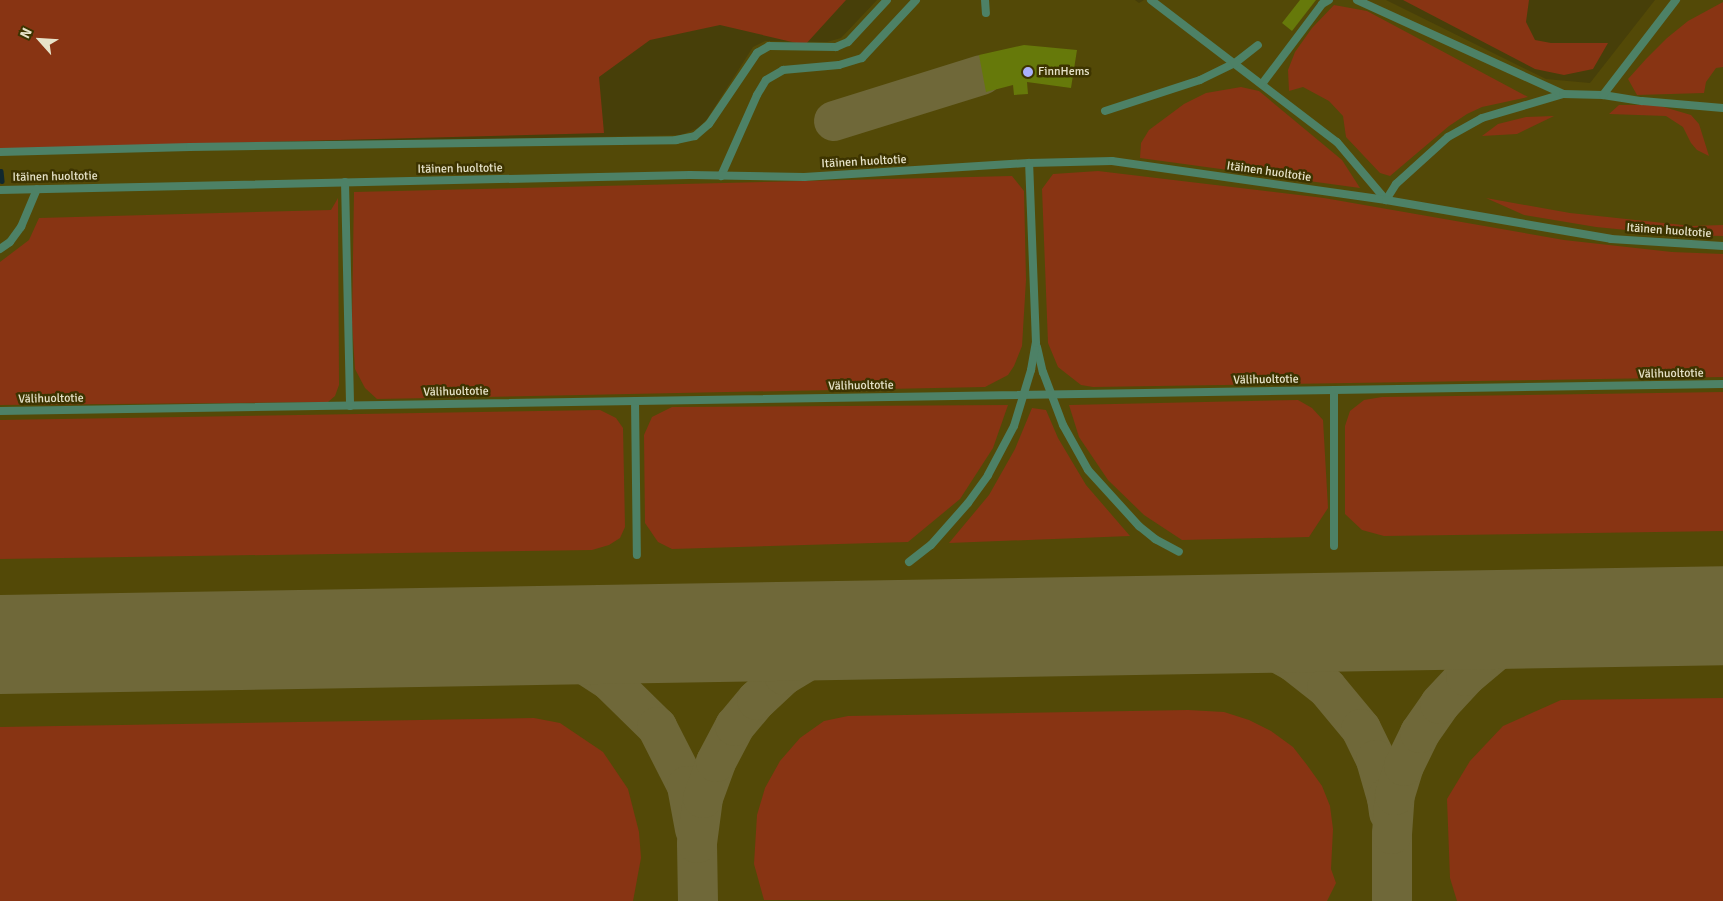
<!DOCTYPE html>
<html>
<head>
<meta charset="utf-8">
<style>
	body { margin:0 }
	#map { position:relative; width:1723px; height:901px; overflow:hidden; background:#473f09; font-family:Signika,sans-serif }
	div>[style] { position:absolute }
	[style*='--x'] { left:calc(var(--x)*1px); top:calc(var(--y)*1px); width:calc(var(--w)*1px); rotate:calc(var(--a)*1deg) }
	.built>* { inset:0; background:#534907 }
	.green>* { inset:0; background:#883413 }
	.stream>* { height:4.5px; margin:-2.25px; padding:0 2.25px; transform-origin:2.25px; border-radius:2.25px; background:#11282f }
	.taxiway>* { height:40px; margin:-20px; padding:0 20px; transform-origin:20px; border-radius:20px; background:#6f6839 }
	.runway>* { height:99px; margin:-49.5px; padding:0 49.5px; transform-origin:49.5px; border-radius:49.5px; background:#6f6839 }
	.building>* { inset:0; background:#66790a }
	.lane>* { height:8px; margin:-4px; padding:0 4px; transform-origin:4px; border-radius:4px; background:#4d8166 }
	.dots>* { width:14px; height:14px; translate:-50% -50%; box-sizing:border-box; border:2px solid #3d3400; border-radius:50% }
	span { translate:-50% -50%; white-space:nowrap; text-align:center; line-height:1.15; -webkit-text-stroke:5px #3d3400; paint-order:stroke }
	.poi-label { font-size:12px; color:#e7e3c9 }
	.left { translate:0 -50%; text-align:left }
	.street-label { font-size:12px; color:#e7e3c9 }
	.north { position:absolute; left:15px; top:15px; width:50px; height:50px; -webkit-text-stroke:4px #3d3400; paint-order:stroke; rotate:296deg; font-size:14px; font-weight:700; line-height:20px; text-align:center; color:#e7e3c9 }
	.north::after { content:''; display:block; margin:auto; width:18px; height:22px; background:#e7e3c9; clip-path:polygon(50% 0,100% 100%,50% 72%,0 100%) }
</style>
</head>
<body>
<div id="map">
	<div class="built">
		<div style="clip-path:polygon(877px 0,1135px 0,1139px 3px,1144px 0,1386px 0,1546px 79px,1590px 83px,1655px 0,1723px 0,1723px 901px,0 901px,0 150px,681px 135px,698px 128px,707px 119px,753px 47px,765px 41px,827px 42px,841px 38px)"></div>
	</div>
	<div class="green">
		<div style="clip-path:polygon(0 0,846px 0,805px 45px,720px 25px,650px 40px,599px 77px,604px 133px,0 149px)"></div>
		<div style="clip-path:polygon(1403px 0,1529px 0,1526px 22px,1535px 40px,1551px 43px,1608px 43px,1593px 69px,1564px 75px,1535px 69px)"></div>
		<div style="clip-path:polygon(1723px 2px,1723px 67px,1716px 68px,1706px 82px,1704px 93px,1637px 95px,1628px 79px,1646px 59px,1667px 38px,1688px 21px)"></div>
		<div style="clip-path:polygon(1334px 5px,1367px 11px,1528px 97px,1482px 107px,1467px 114px,1449px 126px,1390px 176px,1380px 173px,1346px 137px,1343px 116px,1329px 101px,1303px 87px,1289px 91px,1288px 70px,1295px 52px,1312px 28px)"></div>
		<div style="clip-path:polygon(1241px 87px,1259px 91px,1342px 160px,1360px 188px,1140px 158px,1141px 143px,1149px 130px,1184px 104px,1206px 93px)"></div>
		<div style="clip-path:polygon(1619px 105px,1657px 105px,1691px 115px,1699px 124px,1709px 156px,1697px 150px,1691px 143px,1683px 127px,1666px 116px,1609px 114px)"></div>
		<div style="clip-path:polygon(1554px 116px,1517px 134px,1482px 136px,1498px 124px,1526px 117px)"></div>
		<div style="clip-path:polygon(1098px 171px,1324px 198px,1564px 240px,1672px 252px,1723px 254px,1723px 377px,1093px 387px,1081px 385px,1058px 367px,1048px 343px,1042px 189px,1053px 174px)"></div>
		<div style="clip-path:polygon(1012px 176px,1024px 191px,1026px 280px,1022px 346px,1014px 366px,1008px 375px,985px 387px,377px 399px,365px 388px,355px 369px,352px 323px,354px 192px)"></div>
		<div style="clip-path:polygon(338px 198px,339px 385px,335px 396px,328px 402px,0 405px,0 262px,29px 240px,39px 218px,331px 210px)"></div>
		<div style="clip-path:polygon(1486px 198px,1570px 213px,1692px 226px,1723px 225px,1723px 236px,1677px 235px,1596px 227px,1524px 215px)"></div>
		<div style="clip-path:polygon(1723px 392px,1723px 531px,1384px 536px,1362px 530px,1345px 514px,1345px 426px,1350px 411px,1364px 400px,1382px 397px)"></div>
		<div style="clip-path:polygon(1298px 400px,1312px 408px,1323px 420px,1328px 508px,1309px 537px,1182px 540px,1144px 515px,1108px 480px,1079px 437px,1069px 405px)"></div>
		<div style="clip-path:polygon(1008px 405px,993px 448px,960px 499px,908px 542px,672px 549px,658px 542px,645px 523px,644px 435px,652px 417px,672px 407px)"></div>
		<div style="clip-path:polygon(1032px 408px,1046px 410px,1058px 438px,1086px 485px,1130px 536px,949px 543px,989px 495px,1015px 449px)"></div>
		<div style="clip-path:polygon(600px 410px,616px 418px,623px 428px,625px 527px,620px 538px,609px 545px,592px 550px,0 559px,0 420px)"></div>
		<div style="clip-path:polygon(1723px 698px,1723px 901px,1457px 901px,1450px 878px,1447px 799px,1470px 761px,1503px 726px,1561px 700px)"></div>
		<div style="clip-path:polygon(1188px 710px,1224px 712px,1249px 720px,1271px 731px,1293px 747px,1307px 765px,1322px 786px,1330px 806px,1333px 829px,1331px 869px,1336px 883px,1327px 901px,764px 900px,754px 864px,757px 815px,765px 788px,780px 761px,800px 738px,824px 721px,848px 716px)"></div>
		<div style="clip-path:polygon(534px 718px,560px 723px,603px 752px,628px 789px,639px 832px,641px 858px,633px 901px,0 901px,0 727px)"></div>
	</div>
	<div class="stream">
		<div style="--x:1;--y:171;--w:10;--a:84"></div>
	</div>
	<div class="taxiway">
		<div style="--x:834;--y:121;--w:155;--a:-17.3"></div>
		<div style="--x:1159;--y:624;--w:61;--a:5.6"></div>
		<div style="--x:1220;--y:630;--w:36;--a:16"></div>
		<div style="--x:1255;--y:640;--w:45;--a:29.4"></div>
		<div style="--x:1294;--y:662;--w:42;--a:38.2"></div>
		<div style="--x:1327;--y:688;--w:53;--a:50.3"></div>
		<div style="--x:1361;--y:729;--w:34;--a:64"></div>
		<div style="--x:1376;--y:760;--w:40;--a:74"></div>
		<div style="--x:1387;--y:798;--w:15;--a:82"></div>
		<div style="--x:477;--y:635;--w:47;--a:8.7"></div>
		<div style="--x:523;--y:642;--w:58;--a:18.1"></div>
		<div style="--x:578;--y:660;--w:38;--a:33"></div>
		<div style="--x:610;--y:681;--w:66;--a:44.4"></div>
		<div style="--x:657;--y:727;--w:66;--a:63"></div>
		<div style="--x:687;--y:786;--w:44;--a:79.5"></div>
		<div style="--x:698;--y:901;--w:58;--a:-91"></div>
		<div style="--x:697;--y:843;--w:45;--a:-82.4"></div>
		<div style="--x:703;--y:798;--w:38;--a:-70"></div>
		<div style="--x:716;--y:762;--w:41;--a:-62.2"></div>
		<div style="--x:735;--y:726;--w:34;--a:-50"></div>
		<div style="--x:757;--y:700;--w:37;--a:-43"></div>
		<div style="--x:784;--y:675;--w:31;--a:-31"></div>
		<div style="--x:811;--y:659;--w:37;--a:-26"></div>
		<div style="--x:844;--y:643;--w:44;--a:-15.9"></div>
		<div style="--x:1392;--y:901;--w:67;--a:-90"></div>
		<div style="--x:1392;--y:834;--w:39;--a:-86"></div>
		<div style="--x:1395;--y:795;--w:30;--a:-73"></div>
		<div style="--x:1404;--y:766;--w:37;--a:-64"></div>
		<div style="--x:1420;--y:733;--w:35;--a:-55"></div>
		<div style="--x:1440;--y:704;--w:38;--a:-47"></div>
		<div style="--x:1466;--y:676;--w:40;--a:-40"></div>
		<div style="--x:1497;--y:650;--w:36;--a:-24"></div>
		<div style="--x:1530;--y:635;--w:43;--a:-16.3"></div>
		<div style="--x:1571;--y:623;--w:49;--a:-7"></div>
	</div>
	<div class="runway">
		<div style="--x:0;--y:644;--w:1723;--a:-0.96"></div>
	</div>
	<div class="building">
		<div style="clip-path:polygon(1300px 0,1316px 0,1292px 31px,1282px 23px)"></div>
		<div style="clip-path:polygon(1024px 45px,1077px 50px,1071px 88px,1027px 82px,1028px 94px,1014px 95px,1013px 85px,986px 92px,979px 55px)"></div>
	</div>
	<div class="lane">
		<div style="--x:985;--y:0;--w:13;--a:86"></div>
		<div style="--x:1151;--y:0;--w:234;--a:37.4"></div>
		<div style="--x:1337;--y:142;--w:76;--a:49.8"></div>
		<div style="--x:1386;--y:200;--w:19;--a:-58"></div>
		<div style="--x:1396;--y:184;--w:70;--a:-42.1"></div>
		<div style="--x:1448;--y:137;--w:39;--a:-29"></div>
		<div style="--x:1482;--y:118;--w:84;--a:-16.5"></div>
		<div style="--x:1357;--y:0;--w:226;--a:24.5"></div>
		<div style="--x:1563;--y:94;--w:40;--a:1.4"></div>
		<div style="--x:1603;--y:95;--w:39;--a:9"></div>
		<div style="--x:1642;--y:101;--w:81;--a:4.9"></div>
		<div style="--x:1262;--y:84;--w:100;--a:-53.1"></div>
		<div style="--x:1322;--y:4;--w:8;--a:-30"></div>
		<div style="--x:1603;--y:95;--w:120;--a:-52.5"></div>
		<div style="--x:1105;--y:111;--w:100;--a:-18.1"></div>
		<div style="--x:1200;--y:80;--w:39;--a:-26"></div>
		<div style="--x:1235;--y:63;--w:29;--a:-38"></div>
		<div style="--x:0;--y:152;--w:190;--a:-1.5"></div>
		<div style="--x:190;--y:147;--w:486;--a:-0.8"></div>
		<div style="--x:676;--y:140;--w:19;--a:-12"></div>
		<div style="--x:695;--y:136;--w:18;--a:-41"></div>
		<div style="--x:709;--y:124;--w:86;--a:-55.9"></div>
		<div style="--x:757;--y:53;--w:14;--a:-30"></div>
		<div style="--x:769;--y:46;--w:67;--a:0.9"></div>
		<div style="--x:836;--y:47;--w:13;--a:-23"></div>
		<div style="--x:848;--y:42;--w:57;--a:-47.1"></div>
		<div style="--x:721;--y:176;--w:89;--a:-66"></div>
		<div style="--x:757;--y:95;--w:17;--a:-59"></div>
		<div style="--x:766;--y:80;--w:20;--a:-30"></div>
		<div style="--x:783;--y:70;--w:56;--a:-5.1"></div>
		<div style="--x:839;--y:65;--w:24;--a:-17"></div>
		<div style="--x:862;--y:58;--w:79;--a:-47"></div>
		<div style="--x:345;--y:182;--w:224;--a:88.7"></div>
		<div style="--x:0;--y:190;--w:690;--a:-1.25"></div>
		<div style="--x:690;--y:175;--w:114;--a:1"></div>
		<div style="--x:804;--y:177;--w:225;--a:-3.6"></div>
		<div style="--x:1029;--y:163;--w:83;--a:-1.4"></div>
		<div style="--x:1112;--y:161;--w:277;--a:8.1"></div>
		<div style="--x:1386;--y:200;--w:228;--a:9.8"></div>
		<div style="--x:1611;--y:239;--w:112;--a:3.6"></div>
		<div style="--x:0;--y:249;--w:12;--a:-35"></div>
		<div style="--x:10;--y:242;--w:19;--a:-54"></div>
		<div style="--x:21;--y:227;--w:41;--a:-67.2"></div>
		<div style="--x:1037;--y:347;--w:26;--a:77"></div>
		<div style="--x:1043;--y:372;--w:57;--a:69.3"></div>
		<div style="--x:1063;--y:425;--w:51;--a:60.9"></div>
		<div style="--x:1088;--y:470;--w:76;--a:47.7"></div>
		<div style="--x:1139;--y:526;--w:21;--a:39"></div>
		<div style="--x:1155;--y:539;--w:27;--a:28"></div>
		<div style="--x:1334;--y:391;--w:155;--a:90"></div>
		<div style="--x:635;--y:401;--w:154;--a:89.3"></div>
		<div style="--x:0;--y:411;--w:1723;--a:-0.9"></div>
		<div style="--x:909;--y:562;--w:28;--a:-38"></div>
		<div style="--x:931;--y:545;--w:56;--a:-48.6"></div>
		<div style="--x:968;--y:503;--w:34;--a:-54"></div>
		<div style="--x:988;--y:475;--w:55;--a:-62"></div>
		<div style="--x:1014;--y:426;--w:59;--a:-73.1"></div>
		<div style="--x:1031;--y:370;--w:27;--a:-80"></div>
		<div style="--x:1036;--y:343;--w:180;--a:-92.2"></div>
	</div>
	<div class="dots">
		<div style="left:1028px;top:72px;background:#aab0fb"></div>
	</div>
	<div class="poi-label">
		<span class="left" style="left:1038px;top:72px">FinnHems</span>
	</div>
	<div class="street-label">
		<span style="left:864px;top:162px;rotate:-3deg">Itäinen huoltotie</span>
		<span style="left:460px;top:169px;rotate:-1deg">Itäinen huoltotie</span>
		<span style="left:1269px;top:172px;rotate:8deg">Itäinen huoltotie</span>
		<span style="left:55px;top:177px;rotate:-1deg">Itäinen huoltotie</span>
		<span style="left:1669px;top:231px;rotate:4deg">Itäinen huoltotie</span>
		<span style="left:1671px;top:374px;rotate:-1deg">Välihuoltotie</span>
		<span style="left:1266px;top:380px;rotate:-1deg">Välihuoltotie</span>
		<span style="left:861px;top:386px;rotate:-1deg">Välihuoltotie</span>
		<span style="left:456px;top:392px;rotate:-1deg">Välihuoltotie</span>
		<span style="left:51px;top:399px;rotate:-1deg">Välihuoltotie</span>
	</div>
	<div class="north">N</div>
</div>
</body>
</html>
